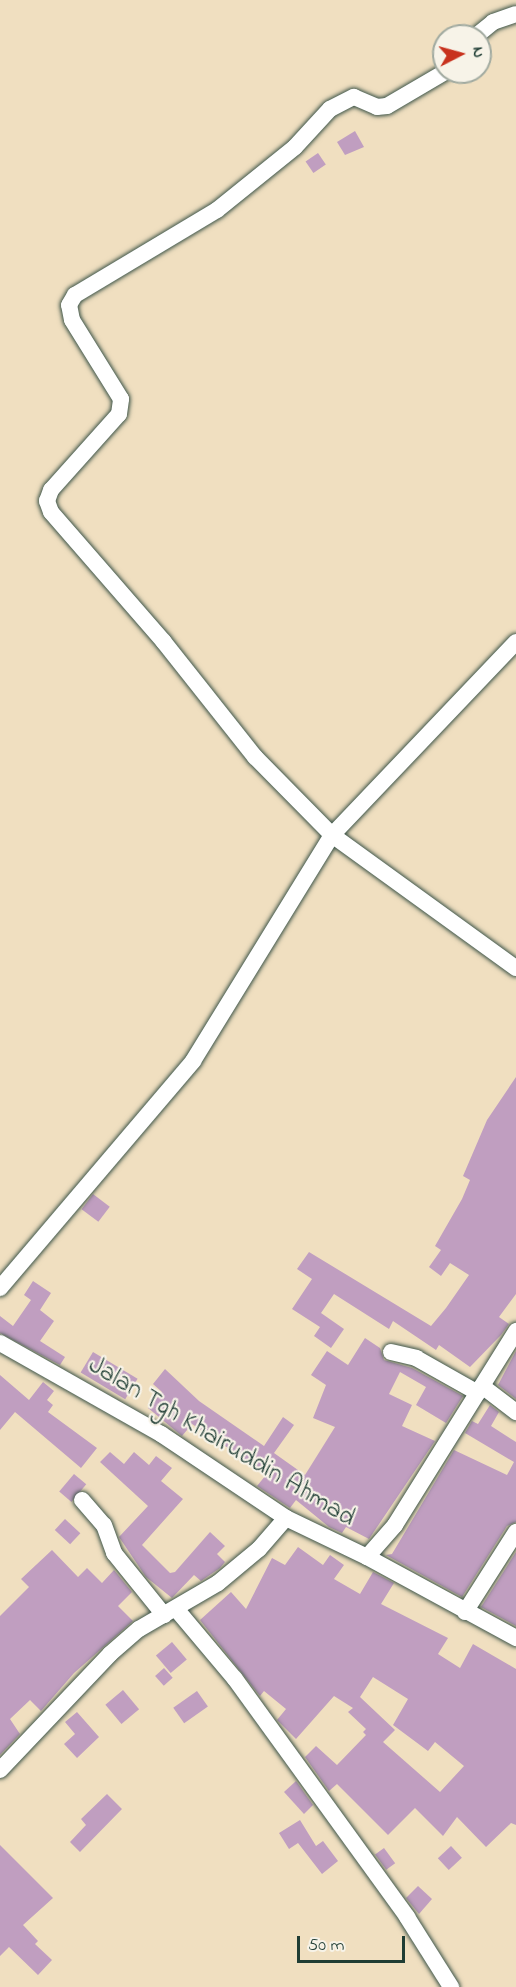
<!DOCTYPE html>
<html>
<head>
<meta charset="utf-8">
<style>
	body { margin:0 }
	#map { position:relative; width:516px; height:1987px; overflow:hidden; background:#f0dfc0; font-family:"Indie Flower",sans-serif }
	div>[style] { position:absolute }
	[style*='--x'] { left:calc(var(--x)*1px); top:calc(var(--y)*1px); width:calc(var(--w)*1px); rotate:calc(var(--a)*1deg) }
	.building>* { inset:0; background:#c09ec0; transform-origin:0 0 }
	.roads { filter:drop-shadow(0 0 2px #3e5549) drop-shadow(0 0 2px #3e5549) }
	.minor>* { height:16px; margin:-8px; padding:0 8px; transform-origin:8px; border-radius:8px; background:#fff }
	span { translate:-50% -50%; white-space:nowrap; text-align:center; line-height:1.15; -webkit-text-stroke:4.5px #f7f3e8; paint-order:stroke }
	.street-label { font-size:26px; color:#1f3d34 }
	.north { position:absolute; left:432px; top:24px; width:60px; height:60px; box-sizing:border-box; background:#f7f3e8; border:2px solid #a1aaa0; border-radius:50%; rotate:84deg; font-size:16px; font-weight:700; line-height:24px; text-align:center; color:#1f3d34 }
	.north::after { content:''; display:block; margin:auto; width:21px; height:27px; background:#c8321e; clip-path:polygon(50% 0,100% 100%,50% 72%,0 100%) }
	.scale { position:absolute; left:297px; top:1936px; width:108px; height:27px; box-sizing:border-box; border:3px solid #1f3d34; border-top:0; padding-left:8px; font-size:18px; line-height:21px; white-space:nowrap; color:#1f3d34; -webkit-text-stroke:4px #f7f3e8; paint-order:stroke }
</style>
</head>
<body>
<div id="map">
	<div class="building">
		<div style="clip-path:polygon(355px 131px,364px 147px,345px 155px,337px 142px)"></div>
		<div style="left:318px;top:153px;width:14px;height:15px;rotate:56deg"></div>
		<div style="clip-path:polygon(516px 1077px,516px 1294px,499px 1317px,509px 1324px,501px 1335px,470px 1367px,439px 1345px,436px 1350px,393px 1321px,389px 1329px,334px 1294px,321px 1313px,344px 1329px,331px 1348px,314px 1336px,320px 1327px,292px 1309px,312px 1279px,297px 1269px,309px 1252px,431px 1326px,446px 1308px,469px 1275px,450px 1263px,441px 1276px,429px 1267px,441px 1250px,435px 1246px,462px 1199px,470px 1180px,463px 1176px,487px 1120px)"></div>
		<div style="left:93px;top:1194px;width:21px;height:19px;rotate:37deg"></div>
		<div style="clip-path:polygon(33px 1281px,51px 1293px,40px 1310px,54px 1321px,40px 1341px,65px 1357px,60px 1365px,0 1333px,0 1316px,13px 1326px,31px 1300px,24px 1295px)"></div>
		<div style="clip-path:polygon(365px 1338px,380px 1348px,384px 1360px,412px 1368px,463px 1396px,446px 1423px,416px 1405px,426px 1387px,400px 1372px,389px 1394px,412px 1405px,402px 1426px,435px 1441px,369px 1539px,346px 1527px,342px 1533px,329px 1527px,296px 1500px,290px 1508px,257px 1486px,266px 1475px,228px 1448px,192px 1424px,182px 1436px,148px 1408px,162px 1392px,153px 1384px,165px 1369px,199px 1401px,264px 1446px,283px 1417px,294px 1425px,274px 1453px,305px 1475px,335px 1427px,313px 1418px,326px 1385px,311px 1375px,327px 1351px,348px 1365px)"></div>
		<div style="clip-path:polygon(516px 1351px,516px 1399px,498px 1385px)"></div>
		<div style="left:93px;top:1352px;width:52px;height:24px;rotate:31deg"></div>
		<div style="clip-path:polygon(0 1375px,29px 1400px,43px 1382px,54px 1391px,47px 1400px,53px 1405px,48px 1412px,97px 1448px,81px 1468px,15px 1412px,0 1430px)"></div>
		<div style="clip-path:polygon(490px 1405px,499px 1412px,491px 1426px,516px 1442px,516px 1522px,507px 1526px,462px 1597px,386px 1555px,392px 1554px,454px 1450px,507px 1475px,514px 1462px,465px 1433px,472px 1421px,478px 1424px)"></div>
		<div style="clip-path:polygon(110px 1452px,124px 1464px,134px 1452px,149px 1465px,156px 1456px,172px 1468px,161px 1481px,183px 1499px,142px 1545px,170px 1573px,175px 1572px,210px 1532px,225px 1546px,217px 1554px,225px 1562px,220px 1568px,201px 1581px,194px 1575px,172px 1598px,146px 1577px,119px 1537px,148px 1506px,100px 1462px)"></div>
		<div style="left:74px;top:1474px;width:16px;height:23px;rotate:40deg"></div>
		<div style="left:65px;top:1519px;width:21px;height:15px;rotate:43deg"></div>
		<div style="clip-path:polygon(evenodd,298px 1547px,323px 1565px,330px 1555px,344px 1565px,334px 1579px,360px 1594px,373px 1572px,394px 1583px,381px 1604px,448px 1638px,438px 1654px,460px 1668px,473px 1644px,516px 1669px,516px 1825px,511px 1823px,486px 1847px,457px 1817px,443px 1836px,415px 1808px,388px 1835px,337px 1784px,329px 1791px,305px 1757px,316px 1746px,337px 1765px,366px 1735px,363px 1732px,366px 1729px,348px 1712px,353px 1708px,334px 1696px,296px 1739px,277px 1720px,286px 1709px,264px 1691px,260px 1696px,200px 1620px,231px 1592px,246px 1609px,272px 1558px,285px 1565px,298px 1547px,373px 1677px,408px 1699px,393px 1725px,428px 1751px,435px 1742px,464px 1766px,440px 1792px,383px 1742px,395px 1730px,360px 1697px,373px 1677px)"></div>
		<div style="clip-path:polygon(52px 1550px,78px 1577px,87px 1568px,102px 1583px,114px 1570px,132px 1592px,118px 1606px,133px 1621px,74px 1673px,41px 1711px,30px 1700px,10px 1719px,20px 1734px,0 1755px,0 1616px,29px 1587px,21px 1579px)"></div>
		<div style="clip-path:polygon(516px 1552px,516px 1626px,481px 1607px)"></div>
		<div style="left:172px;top:1642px;width:23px;height:21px;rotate:50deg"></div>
		<div style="left:164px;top:1668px;width:13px;height:12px;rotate:48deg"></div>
		<div style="left:123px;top:1690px;width:25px;height:23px;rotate:50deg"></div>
		<div style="left:197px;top:1691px;width:19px;height:29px;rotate:55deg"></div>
		<div style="clip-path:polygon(77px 1712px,99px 1737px,77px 1758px,64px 1744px,75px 1734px,65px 1722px)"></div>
		<div style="clip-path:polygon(296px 1781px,313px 1805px,304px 1814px,284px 1792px)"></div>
		<div style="clip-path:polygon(107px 1794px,122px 1809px,80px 1852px,70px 1842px,86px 1825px,81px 1819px)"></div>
		<div style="clip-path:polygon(300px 1820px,316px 1846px,323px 1841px,338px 1861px,322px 1874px,298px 1843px,289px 1849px,279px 1833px)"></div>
		<div style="clip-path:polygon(0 1845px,53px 1898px,23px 1925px,38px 1941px,35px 1944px,52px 1960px,38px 1975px,9px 1947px,0 1956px)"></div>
		<div style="left:451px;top:1846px;width:16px;height:18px;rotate:47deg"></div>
		<div style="left:384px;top:1848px;width:19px;height:11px;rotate:54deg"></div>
		<div style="clip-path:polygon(418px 1886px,432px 1899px,419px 1914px,406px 1898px)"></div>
	</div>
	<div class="roads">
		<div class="minor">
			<div style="--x:476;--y:36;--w:22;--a:-39"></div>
			<div style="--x:493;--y:22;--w:24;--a:-19"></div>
			<div style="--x:516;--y:642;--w:267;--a:133.6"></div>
			<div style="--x:332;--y:835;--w:227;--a:35.9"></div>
			<div style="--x:0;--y:1288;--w:298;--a:-49.6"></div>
			<div style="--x:193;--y:1061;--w:265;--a:-58.4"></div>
			<div style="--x:332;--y:835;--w:110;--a:-134.6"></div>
			<div style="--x:255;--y:757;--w:147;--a:-128.4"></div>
			<div style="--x:164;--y:642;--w:172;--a:-131"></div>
			<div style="--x:51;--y:512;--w:12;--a:-110"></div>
			<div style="--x:47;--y:501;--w:12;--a:-70"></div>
			<div style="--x:51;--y:490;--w:102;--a:-48.2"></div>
			<div style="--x:119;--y:414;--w:15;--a:-82"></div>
			<div style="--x:121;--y:399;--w:93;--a:-121.8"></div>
			<div style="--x:72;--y:320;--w:15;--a:-101"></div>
			<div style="--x:69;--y:305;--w:12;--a:-59"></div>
			<div style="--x:75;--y:295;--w:165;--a:-30.9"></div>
			<div style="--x:217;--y:210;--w:100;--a:-38.9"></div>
			<div style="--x:295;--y:147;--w:52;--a:-47.4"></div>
			<div style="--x:330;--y:109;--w:27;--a:-27"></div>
			<div style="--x:354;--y:97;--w:25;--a:23"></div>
			<div style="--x:377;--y:107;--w:10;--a:-6"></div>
			<div style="--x:387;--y:106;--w:67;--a:-30.4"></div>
			<div style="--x:0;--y:1343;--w:185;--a:29.5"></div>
			<div style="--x:161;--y:1434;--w:151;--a:33.9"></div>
			<div style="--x:286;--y:1518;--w:90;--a:25.7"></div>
			<div style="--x:367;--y:1557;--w:43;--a:-48.8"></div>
			<div style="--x:395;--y:1525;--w:229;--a:-58"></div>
			<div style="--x:391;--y:1352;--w:26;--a:13"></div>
			<div style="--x:416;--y:1358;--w:71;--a:29.4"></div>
			<div style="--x:482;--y:1386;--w:43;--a:37.4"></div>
			<div style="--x:82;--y:1500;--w:33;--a:49"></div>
			<div style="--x:104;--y:1525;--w:30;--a:70"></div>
			<div style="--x:114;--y:1553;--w:80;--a:51.1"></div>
			<div style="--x:367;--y:1557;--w:170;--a:28.5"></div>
			<div style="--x:177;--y:1610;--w:90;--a:50"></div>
			<div style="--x:235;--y:1679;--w:294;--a:54.1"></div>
			<div style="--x:407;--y:1917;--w:83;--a:57.8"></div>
			<div style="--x:465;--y:1612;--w:95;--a:-57.5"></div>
			<div style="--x:0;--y:1770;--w:160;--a:-46.5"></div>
			<div style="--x:110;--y:1654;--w:38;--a:-41"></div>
			<div style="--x:139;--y:1629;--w:91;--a:-30.2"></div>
			<div style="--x:218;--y:1583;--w:53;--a:-39.7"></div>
			<div style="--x:259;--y:1549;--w:41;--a:-48.9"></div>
		</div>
	</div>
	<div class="street-label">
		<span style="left:221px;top:1443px;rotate:31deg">Jalan Tgh Khairuddin Ahmad</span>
	</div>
	<div class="north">N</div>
	<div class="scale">50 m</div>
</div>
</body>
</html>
